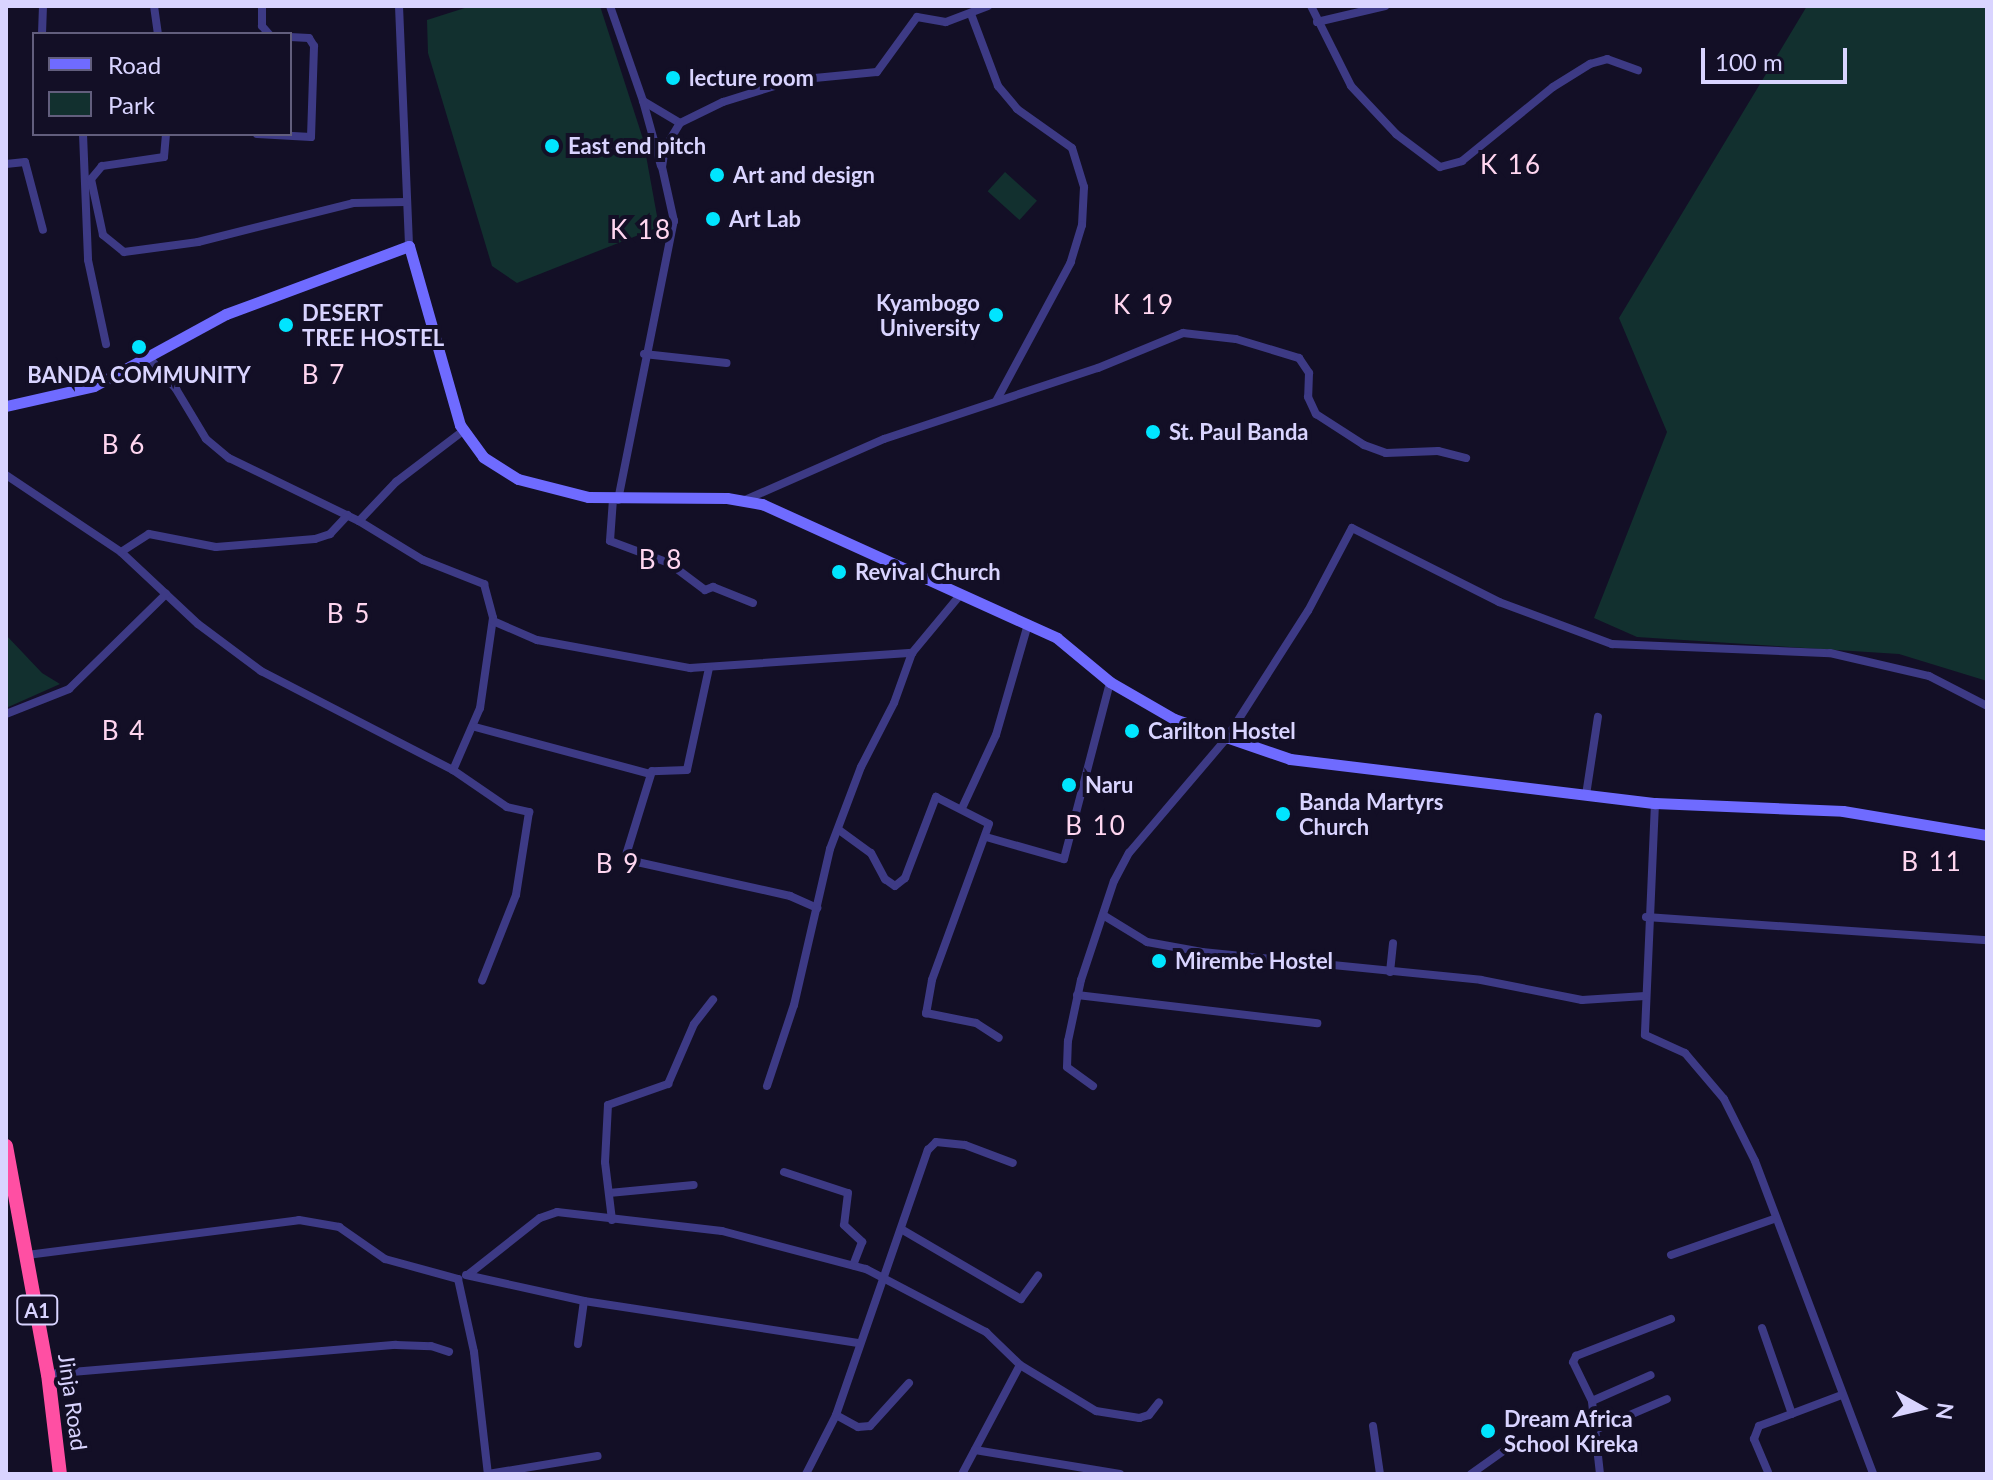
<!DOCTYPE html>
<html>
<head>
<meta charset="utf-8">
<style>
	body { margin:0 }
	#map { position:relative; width:1993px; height:1480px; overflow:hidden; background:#130f26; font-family:Lato,sans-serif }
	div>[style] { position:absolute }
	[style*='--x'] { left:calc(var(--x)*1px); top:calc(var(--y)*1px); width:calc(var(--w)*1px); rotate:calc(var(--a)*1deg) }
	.green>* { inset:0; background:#12302f; transform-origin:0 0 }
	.street>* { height:8px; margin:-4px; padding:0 4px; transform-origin:4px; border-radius:4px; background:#3d3a85 }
	.secondary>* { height:11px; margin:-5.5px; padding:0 5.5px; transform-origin:5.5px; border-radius:5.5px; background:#6f6bff }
	.highway>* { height:14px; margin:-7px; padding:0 7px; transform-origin:7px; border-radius:7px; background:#ff4fa3 }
	.dots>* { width:22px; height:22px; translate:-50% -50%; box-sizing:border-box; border:4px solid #130f26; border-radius:50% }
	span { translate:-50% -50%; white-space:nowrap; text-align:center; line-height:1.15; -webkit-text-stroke:8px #130f26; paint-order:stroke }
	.shield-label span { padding:2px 6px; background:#130f26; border:2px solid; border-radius:6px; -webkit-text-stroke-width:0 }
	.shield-label { font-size:20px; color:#d9d4ff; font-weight:700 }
	.poi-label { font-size:22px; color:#d9d4ff; font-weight:700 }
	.left { translate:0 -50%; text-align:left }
	.right { translate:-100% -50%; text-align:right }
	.street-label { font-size:22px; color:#d9d4ff }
	.quarter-label { font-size:26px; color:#ffd6f0; letter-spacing:2px }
	.frame { position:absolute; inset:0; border:8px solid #d9d4ff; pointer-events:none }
	.legend { position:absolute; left:32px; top:32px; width:260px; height:104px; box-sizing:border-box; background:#130f26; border:2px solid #625e7d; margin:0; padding:10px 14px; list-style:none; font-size:24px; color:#d9d4ff }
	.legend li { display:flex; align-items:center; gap:16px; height:40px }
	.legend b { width:40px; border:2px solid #625e7d }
	.north { position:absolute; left:1881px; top:1368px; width:80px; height:80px; -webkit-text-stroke:6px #130f26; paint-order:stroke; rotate:98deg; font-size:22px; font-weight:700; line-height:32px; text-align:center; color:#d9d4ff }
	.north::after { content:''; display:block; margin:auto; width:28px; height:36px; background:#d9d4ff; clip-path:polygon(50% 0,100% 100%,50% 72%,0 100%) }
	.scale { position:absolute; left:1701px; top:48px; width:146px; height:36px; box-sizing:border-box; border:4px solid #d9d4ff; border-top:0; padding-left:10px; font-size:24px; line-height:28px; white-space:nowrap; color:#d9d4ff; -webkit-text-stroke:6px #130f26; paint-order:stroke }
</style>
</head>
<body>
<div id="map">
	<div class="green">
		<div style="clip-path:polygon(471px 6px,600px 6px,643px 139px,659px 227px,517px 283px,492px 266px,428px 53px,427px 20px)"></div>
		<div style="clip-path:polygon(1807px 6px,1987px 6px,1987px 681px,1899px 654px,1637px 637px,1594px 618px,1667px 432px,1619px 318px)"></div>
		<div style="left:1005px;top:172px;width:43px;height:26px;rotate:42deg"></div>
		<div style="clip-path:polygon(6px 635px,42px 673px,60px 684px,6px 708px)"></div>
	</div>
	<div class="street">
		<div style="--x:154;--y:6;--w:28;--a:82"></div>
		<div style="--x:262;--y:6;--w:20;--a:90"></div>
		<div style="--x:262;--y:26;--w:11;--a:49"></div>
		<div style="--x:399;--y:6;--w:240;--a:87.6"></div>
		<div style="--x:610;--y:6;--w:101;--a:70.8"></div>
		<div style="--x:643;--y:101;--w:43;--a:30.7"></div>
		<div style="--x:680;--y:123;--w:48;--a:-26"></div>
		<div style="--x:723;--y:102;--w:74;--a:-17.2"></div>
		<div style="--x:794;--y:80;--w:83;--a:-5.5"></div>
		<div style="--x:877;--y:72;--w:68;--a:-54"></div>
		<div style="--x:1311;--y:6;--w:89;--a:63.4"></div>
		<div style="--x:1351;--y:86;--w:66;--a:46.8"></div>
		<div style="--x:1396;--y:134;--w:55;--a:36.9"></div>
		<div style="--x:1440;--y:167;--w:23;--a:-15"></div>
		<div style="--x:1462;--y:161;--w:117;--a:-39.1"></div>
		<div style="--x:1553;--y:87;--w:44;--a:-31.9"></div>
		<div style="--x:1590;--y:64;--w:18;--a:-16"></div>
		<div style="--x:1607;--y:59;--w:33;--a:20"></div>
		<div style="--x:971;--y:14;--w:77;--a:69.4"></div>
		<div style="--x:998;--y:86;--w:30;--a:50"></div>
		<div style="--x:1017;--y:109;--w:67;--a:35.3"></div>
		<div style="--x:1072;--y:148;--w:41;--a:72.9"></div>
		<div style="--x:1084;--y:187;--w:38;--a:93"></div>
		<div style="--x:1082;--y:225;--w:39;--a:107"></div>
		<div style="--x:1071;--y:262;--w:158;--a:118.3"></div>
		<div style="--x:917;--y:17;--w:29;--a:10"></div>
		<div style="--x:946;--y:22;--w:45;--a:-20.9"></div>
		<div style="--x:1317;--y:22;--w:70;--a:-13.2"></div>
		<div style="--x:42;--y:34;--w:28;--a:-88"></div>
		<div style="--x:643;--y:101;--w:67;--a:74.5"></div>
		<div style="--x:83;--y:134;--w:126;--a:87.7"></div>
		<div style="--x:88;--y:260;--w:86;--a:77.9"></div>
		<div style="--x:166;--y:134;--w:23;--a:95"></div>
		<div style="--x:164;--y:157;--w:63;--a:171.7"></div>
		<div style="--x:102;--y:166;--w:17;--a:130"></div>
		<div style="--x:91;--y:179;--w:57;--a:77.9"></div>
		<div style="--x:103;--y:235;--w:27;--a:39"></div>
		<div style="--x:124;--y:252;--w:75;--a:-7.7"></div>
		<div style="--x:198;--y:242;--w:160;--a:-14.1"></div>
		<div style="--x:353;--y:203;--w:53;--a:-1.1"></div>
		<div style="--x:257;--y:134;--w:54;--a:3.2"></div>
		<div style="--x:311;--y:137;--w:91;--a:-88.1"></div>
		<div style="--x:314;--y:46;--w:9;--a:-122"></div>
		<div style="--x:309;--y:38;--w:19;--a:-177"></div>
		<div style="--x:6;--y:164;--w:19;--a:-6"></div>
		<div style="--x:25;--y:162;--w:70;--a:75.2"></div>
		<div style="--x:644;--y:354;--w:83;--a:6.2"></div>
		<div style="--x:147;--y:355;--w:45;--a:49.5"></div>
		<div style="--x:176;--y:389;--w:58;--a:59"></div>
		<div style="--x:206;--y:439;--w:30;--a:40"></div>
		<div style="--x:229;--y:458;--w:144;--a:25.9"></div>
		<div style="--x:359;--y:521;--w:75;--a:31.4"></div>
		<div style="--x:423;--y:560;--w:66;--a:21.5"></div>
		<div style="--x:484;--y:584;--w:35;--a:75"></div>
		<div style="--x:493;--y:618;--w:91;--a:98.2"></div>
		<div style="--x:480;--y:708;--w:68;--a:113.5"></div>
		<div style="--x:6;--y:475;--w:138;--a:33.8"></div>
		<div style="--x:121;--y:552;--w:105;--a:43.1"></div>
		<div style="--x:198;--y:624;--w:79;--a:36.7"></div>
		<div style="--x:261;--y:671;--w:216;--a:27.3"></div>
		<div style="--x:453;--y:770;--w:65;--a:34.4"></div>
		<div style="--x:507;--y:807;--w:23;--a:13"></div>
		<div style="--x:529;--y:812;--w:84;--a:98.9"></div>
		<div style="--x:516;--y:895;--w:92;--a:111.6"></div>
		<div style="--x:613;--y:499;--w:42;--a:94.1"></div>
		<div style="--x:610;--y:541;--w:63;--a:20.4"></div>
		<div style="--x:669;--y:563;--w:45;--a:36.9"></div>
		<div style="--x:705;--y:590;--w:9;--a:-21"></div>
		<div style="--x:713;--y:587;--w:43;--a:21.8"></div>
		<div style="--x:618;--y:500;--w:285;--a:-78.7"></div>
		<div style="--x:674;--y:221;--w:55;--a:-102.5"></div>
		<div style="--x:662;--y:167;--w:19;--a:-81"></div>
		<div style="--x:665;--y:148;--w:29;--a:-59"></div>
		<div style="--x:745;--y:500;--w:152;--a:-23.7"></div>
		<div style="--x:884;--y:439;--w:225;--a:-18.4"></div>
		<div style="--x:1098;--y:368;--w:92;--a:-22.4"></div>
		<div style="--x:1183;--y:333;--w:53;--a:6.5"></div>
		<div style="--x:1236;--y:339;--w:66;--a:16.8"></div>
		<div style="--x:1299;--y:358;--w:18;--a:56"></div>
		<div style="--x:1309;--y:373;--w:24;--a:92"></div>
		<div style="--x:1308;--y:397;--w:19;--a:65"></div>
		<div style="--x:1316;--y:414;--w:57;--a:32.9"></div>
		<div style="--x:1364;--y:445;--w:23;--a:20"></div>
		<div style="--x:1386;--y:453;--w:52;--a:-2.2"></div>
		<div style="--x:1438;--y:451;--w:29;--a:14"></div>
		<div style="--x:359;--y:521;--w:54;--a:-46.5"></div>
		<div style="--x:396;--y:482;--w:84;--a:-37.3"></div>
		<div style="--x:121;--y:552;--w:33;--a:-33"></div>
		<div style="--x:149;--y:534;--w:68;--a:11"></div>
		<div style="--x:216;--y:547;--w:99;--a:-4.6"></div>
		<div style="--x:315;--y:539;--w:16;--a:-18"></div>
		<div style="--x:330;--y:534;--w:26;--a:-47"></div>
		<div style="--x:493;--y:621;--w:48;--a:23.4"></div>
		<div style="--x:537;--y:640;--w:156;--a:10.4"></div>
		<div style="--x:690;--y:668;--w:223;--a:-3.9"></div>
		<div style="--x:709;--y:668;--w:104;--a:102.2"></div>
		<div style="--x:687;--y:770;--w:35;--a:178"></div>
		<div style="--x:652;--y:771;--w:85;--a:107.2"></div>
		<div style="--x:627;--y:852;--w:14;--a:45"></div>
		<div style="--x:637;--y:862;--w:157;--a:12.5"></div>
		<div style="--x:790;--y:896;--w:30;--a:24"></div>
		<div style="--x:6;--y:714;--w:68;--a:-21.6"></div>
		<div style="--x:69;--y:689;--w:136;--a:-44.4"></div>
		<div style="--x:475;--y:727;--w:181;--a:15"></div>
		<div style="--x:1586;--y:795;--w:79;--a:-81.3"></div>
		<div style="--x:1655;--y:803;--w:232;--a:92.5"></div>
		<div style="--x:1645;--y:1035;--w:44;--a:24.2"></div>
		<div style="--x:1685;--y:1053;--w:60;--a:49.7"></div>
		<div style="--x:1724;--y:1099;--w:69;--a:63.4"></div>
		<div style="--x:1755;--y:1161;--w:335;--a:69.3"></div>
		<div style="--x:963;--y:806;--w:78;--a:-65.1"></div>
		<div style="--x:996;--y:735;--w:116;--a:-73.9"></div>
		<div style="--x:839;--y:830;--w:39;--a:36"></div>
		<div style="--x:871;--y:853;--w:30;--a:62"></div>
		<div style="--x:885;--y:879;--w:12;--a:35"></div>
		<div style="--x:895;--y:886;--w:13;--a:-39"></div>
		<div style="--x:905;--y:878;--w:87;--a:-69.1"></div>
		<div style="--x:936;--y:797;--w:59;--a:27"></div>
		<div style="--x:989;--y:824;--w:166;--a:110.1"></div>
		<div style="--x:932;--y:980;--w:34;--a:100"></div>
		<div style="--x:926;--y:1013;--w:51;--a:11.3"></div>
		<div style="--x:976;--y:1023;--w:27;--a:33"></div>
		<div style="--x:986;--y:837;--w:81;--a:15.8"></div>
		<div style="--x:1064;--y:859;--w:183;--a:-75.4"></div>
		<div style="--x:1103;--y:915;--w:52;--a:31.5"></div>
		<div style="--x:1147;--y:942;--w:56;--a:10.3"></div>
		<div style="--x:1202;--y:952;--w:280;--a:5.7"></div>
		<div style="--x:1481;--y:980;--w:103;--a:11.2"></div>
		<div style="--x:1582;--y:1000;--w:63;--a:-3.6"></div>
		<div style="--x:1646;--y:917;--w:342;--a:3.9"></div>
		<div style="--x:1390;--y:972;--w:29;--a:-84"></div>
		<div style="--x:1077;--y:995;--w:242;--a:6.7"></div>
		<div style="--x:767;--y:1086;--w:85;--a:-71.6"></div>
		<div style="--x:794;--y:1005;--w:160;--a:-77"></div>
		<div style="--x:830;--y:849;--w:88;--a:-69.3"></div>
		<div style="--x:861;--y:767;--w:72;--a:-62.7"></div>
		<div style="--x:894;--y:703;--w:53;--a:-70.2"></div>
		<div style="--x:912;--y:653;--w:77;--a:-50.3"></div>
		<div style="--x:1093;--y:1086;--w:32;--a:-144"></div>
		<div style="--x:1067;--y:1067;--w:26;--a:-88"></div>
		<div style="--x:1068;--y:1041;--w:62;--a:-78"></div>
		<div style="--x:1081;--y:980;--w:104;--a:-71.6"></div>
		<div style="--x:1114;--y:881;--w:32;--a:-62"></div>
		<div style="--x:1129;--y:853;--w:150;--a:-49.6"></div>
		<div style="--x:1226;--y:739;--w:152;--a:-57.4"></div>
		<div style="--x:1308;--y:611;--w:94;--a:-62.1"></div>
		<div style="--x:1352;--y:528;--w:165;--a:26.7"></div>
		<div style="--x:1499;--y:602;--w:121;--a:20.4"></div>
		<div style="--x:1612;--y:644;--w:218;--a:2.4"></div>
		<div style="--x:1830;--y:653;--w:102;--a:13.1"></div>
		<div style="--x:1929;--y:676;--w:65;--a:27.3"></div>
		<div style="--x:784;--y:1172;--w:67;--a:18.2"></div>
		<div style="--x:848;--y:1193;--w:32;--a:97"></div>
		<div style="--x:844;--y:1225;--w:25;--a:43"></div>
		<div style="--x:862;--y:1242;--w:25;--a:111"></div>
		<div style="--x:609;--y:1193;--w:85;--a:-5.4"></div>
		<div style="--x:612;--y:1220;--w:58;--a:-96.9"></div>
		<div style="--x:605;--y:1162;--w:57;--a:-87"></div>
		<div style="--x:608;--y:1105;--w:64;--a:-19.3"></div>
		<div style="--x:668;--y:1084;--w:65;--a:-66.6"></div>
		<div style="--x:694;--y:1024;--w:31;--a:-52"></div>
		<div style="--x:901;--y:1229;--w:139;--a:30.3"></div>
		<div style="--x:1021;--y:1299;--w:29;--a:-54"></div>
		<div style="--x:27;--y:1255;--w:274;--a:-7.3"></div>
		<div style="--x:299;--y:1220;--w:41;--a:9.9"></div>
		<div style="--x:339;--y:1227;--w:56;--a:34.8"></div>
		<div style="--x:385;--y:1259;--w:76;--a:15.3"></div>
		<div style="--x:458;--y:1279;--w:75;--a:77.6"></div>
		<div style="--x:474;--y:1352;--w:123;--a:83.5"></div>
		<div style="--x:1671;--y:1255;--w:109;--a:-19.3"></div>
		<div style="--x:469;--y:1274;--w:90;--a:-38.3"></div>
		<div style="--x:540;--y:1218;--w:18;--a:-19"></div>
		<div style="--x:557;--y:1212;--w:166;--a:6.6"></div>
		<div style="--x:722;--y:1231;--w:149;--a:14.8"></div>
		<div style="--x:866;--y:1269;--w:136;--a:27.7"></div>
		<div style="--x:986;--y:1332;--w:47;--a:44.1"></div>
		<div style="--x:1020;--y:1365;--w:123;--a:118"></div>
		<div style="--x:466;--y:1275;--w:121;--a:12.4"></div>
		<div style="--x:584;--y:1301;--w:279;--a:8.7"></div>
		<div style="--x:1762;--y:1328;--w:91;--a:70.8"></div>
		<div style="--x:578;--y:1344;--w:43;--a:-82.1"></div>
		<div style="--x:1020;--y:1365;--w:89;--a:31.2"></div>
		<div style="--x:1096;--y:1411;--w:44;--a:9.2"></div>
		<div style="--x:1139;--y:1418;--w:10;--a:-17"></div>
		<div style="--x:1149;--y:1415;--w:16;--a:-52"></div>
		<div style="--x:48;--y:1374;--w:349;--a:-4.8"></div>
		<div style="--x:396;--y:1345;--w:35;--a:2"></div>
		<div style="--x:431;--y:1346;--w:19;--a:18"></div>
		<div style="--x:1592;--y:1401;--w:64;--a:-23.8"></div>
		<div style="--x:836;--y:1415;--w:25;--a:29"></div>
		<div style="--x:858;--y:1427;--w:12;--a:-5"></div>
		<div style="--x:870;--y:1426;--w:58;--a:-47.8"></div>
		<div style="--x:1373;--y:1426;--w:49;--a:81.7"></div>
		<div style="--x:1597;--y:1429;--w:76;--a:-23.2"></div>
		<div style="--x:975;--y:1450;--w:147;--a:9.4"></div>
		<div style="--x:1768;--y:1472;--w:36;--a:-113"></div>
		<div style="--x:1754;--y:1439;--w:14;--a:-69"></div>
		<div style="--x:1759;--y:1426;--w:89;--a:-20.5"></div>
		<div style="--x:488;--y:1474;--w:111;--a:-9.3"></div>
		<div style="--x:806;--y:1474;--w:66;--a:-63"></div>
		<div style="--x:836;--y:1415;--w:281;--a:-70.9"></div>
		<div style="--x:928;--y:1150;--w:11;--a:-45"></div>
		<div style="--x:936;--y:1142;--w:29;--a:6"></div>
		<div style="--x:965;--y:1145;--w:51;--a:20.6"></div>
		<div style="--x:1471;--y:1474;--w:50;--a:-35.3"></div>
		<div style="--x:1600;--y:1474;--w:73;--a:-96.3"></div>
		<div style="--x:1592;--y:1401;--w:43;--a:-116"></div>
		<div style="--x:1573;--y:1362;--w:7;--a:-63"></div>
		<div style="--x:1576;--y:1356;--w:102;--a:-21.3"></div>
	</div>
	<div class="secondary">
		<div style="--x:6;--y:406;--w:90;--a:-12.8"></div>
		<div style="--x:94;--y:386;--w:150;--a:-28.6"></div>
		<div style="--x:226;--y:314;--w:195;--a:-20.4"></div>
		<div style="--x:409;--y:246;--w:186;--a:74.1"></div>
		<div style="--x:460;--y:425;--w:39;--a:54"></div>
		<div style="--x:483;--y:457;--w:41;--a:32.2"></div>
		<div style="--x:518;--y:479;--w:72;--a:14.4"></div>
		<div style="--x:588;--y:497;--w:139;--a:0.4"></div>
		<div style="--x:727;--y:498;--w:36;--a:10"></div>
		<div style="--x:762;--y:504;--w:324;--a:24.4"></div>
		<div style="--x:1057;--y:638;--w:69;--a:39.7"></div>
		<div style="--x:1110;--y:682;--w:74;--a:30"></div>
		<div style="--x:1174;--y:719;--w:123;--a:19"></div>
		<div style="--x:1290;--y:759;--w:368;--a:6.9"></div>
		<div style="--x:1655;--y:803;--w:188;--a:2.4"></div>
		<div style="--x:1843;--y:811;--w:146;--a:9.5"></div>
	</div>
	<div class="highway">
		<div style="--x:6;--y:1146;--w:232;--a:79.6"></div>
		<div style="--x:48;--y:1374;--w:101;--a:83.2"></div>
	</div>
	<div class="dots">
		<div style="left:673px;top:78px;background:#00e5ff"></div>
		<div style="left:552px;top:146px;background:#00e5ff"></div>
		<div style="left:717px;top:175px;background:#00e5ff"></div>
		<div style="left:713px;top:219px;background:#00e5ff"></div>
		<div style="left:996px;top:315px;background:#00e5ff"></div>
		<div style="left:286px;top:325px;background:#00e5ff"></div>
		<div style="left:139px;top:347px;background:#00e5ff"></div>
		<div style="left:1153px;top:432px;background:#00e5ff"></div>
		<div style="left:839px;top:572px;background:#00e5ff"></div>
		<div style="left:1132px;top:731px;background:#00e5ff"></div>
		<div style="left:1069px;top:785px;background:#00e5ff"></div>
		<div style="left:1283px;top:814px;background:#00e5ff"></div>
		<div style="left:1159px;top:961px;background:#00e5ff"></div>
		<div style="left:1488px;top:1431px;background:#00e5ff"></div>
	</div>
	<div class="shield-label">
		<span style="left:37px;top:1310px">A1</span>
	</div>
	<div class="poi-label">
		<span class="left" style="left:689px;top:78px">lecture room</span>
		<span class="left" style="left:568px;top:146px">East end pitch</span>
		<span class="left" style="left:733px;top:175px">Art and design</span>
		<span class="left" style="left:729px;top:219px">Art Lab</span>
		<span class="right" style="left:980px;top:315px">Kyambogo<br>University</span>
		<span class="left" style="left:302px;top:325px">DESERT<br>TREE HOSTEL</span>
		<span style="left:139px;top:375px">BANDA COMMUNITY</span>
		<span class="left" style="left:1169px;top:432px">St. Paul Banda</span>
		<span class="left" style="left:855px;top:572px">Revival Church</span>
		<span class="left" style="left:1148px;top:731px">Carilton Hostel</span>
		<span class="left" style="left:1085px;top:785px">Naru</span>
		<span class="left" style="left:1299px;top:814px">Banda Martyrs<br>Church</span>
		<span class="left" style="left:1175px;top:961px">Mirembe Hostel</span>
		<span class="left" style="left:1504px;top:1431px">Dream Africa<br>School Kireka</span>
	</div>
	<div class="street-label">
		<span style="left:73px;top:1402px;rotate:82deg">Jinja Road</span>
	</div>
	<div class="quarter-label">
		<span style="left:1511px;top:165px">K 16</span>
		<span style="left:641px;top:230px">K 18</span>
		<span style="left:1144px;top:305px">K 19</span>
		<span style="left:324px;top:375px">B 7</span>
		<span style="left:124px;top:445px">B 6</span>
		<span style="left:661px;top:560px">B 8</span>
		<span style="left:349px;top:614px">B 5</span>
		<span style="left:124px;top:731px">B 4</span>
		<span style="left:1096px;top:826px">B 10</span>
		<span style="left:1932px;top:862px">B 11</span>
		<span style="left:618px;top:864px">B 9</span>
	</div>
	<div class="frame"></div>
	<ul class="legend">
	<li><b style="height:10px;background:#6f6bff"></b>Road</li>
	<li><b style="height:22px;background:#12302f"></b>Park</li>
	</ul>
	<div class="north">N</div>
	<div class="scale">100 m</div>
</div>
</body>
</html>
